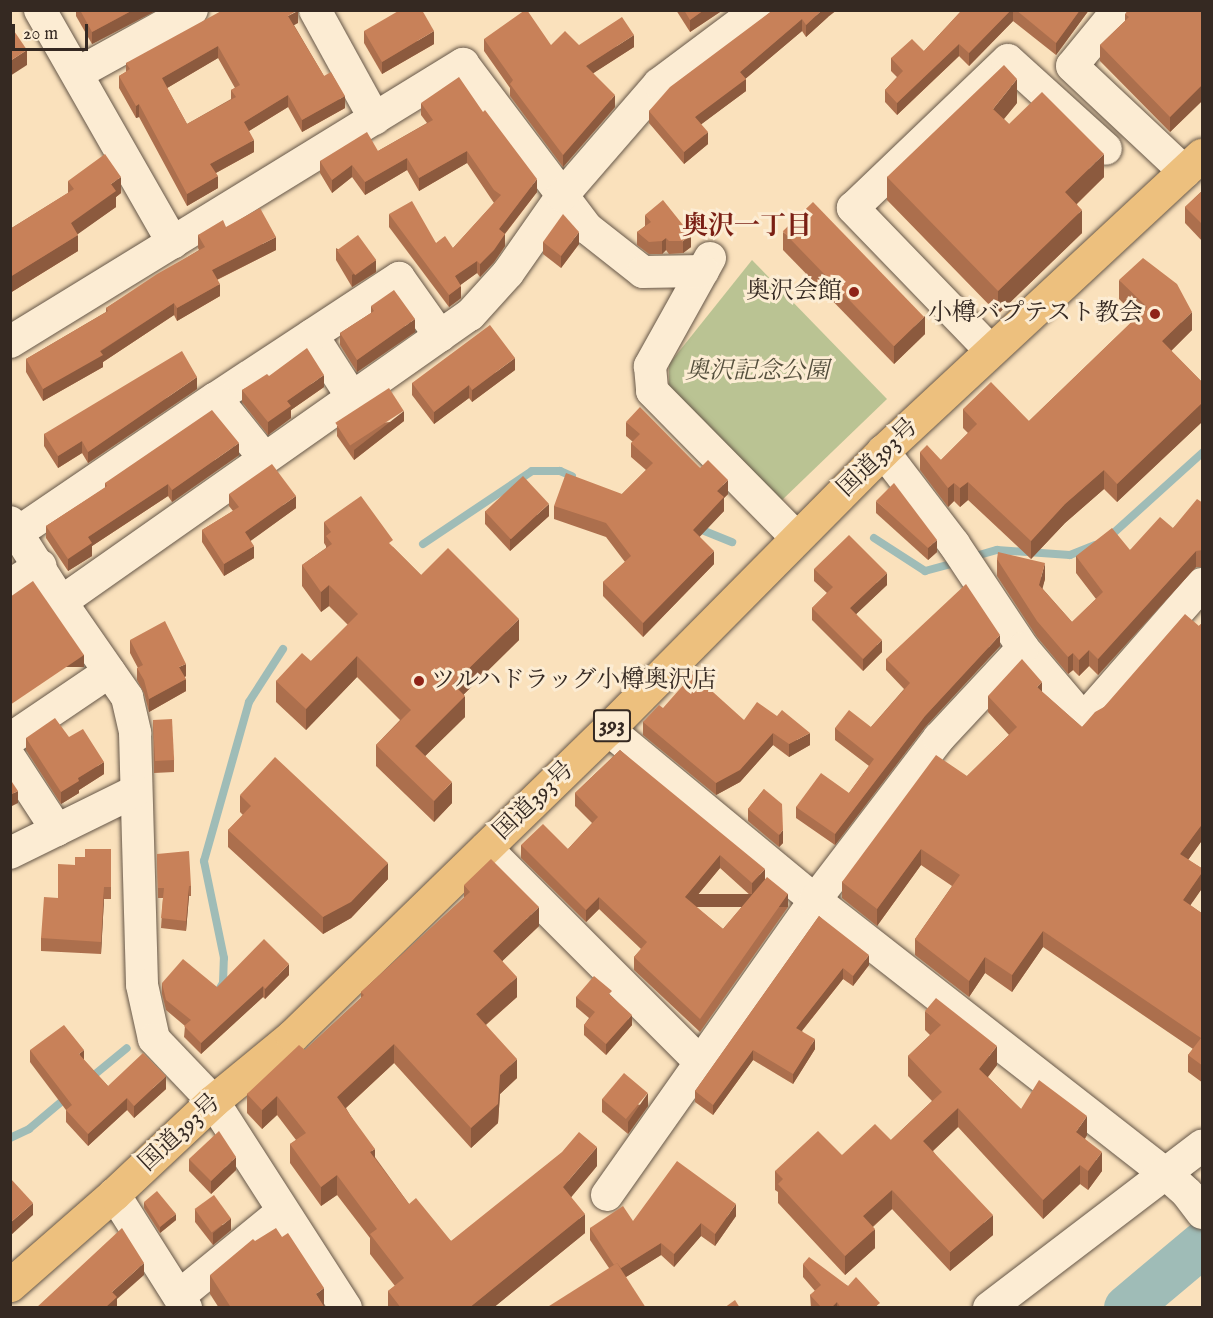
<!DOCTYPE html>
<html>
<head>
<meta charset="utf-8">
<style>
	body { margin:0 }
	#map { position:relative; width:1213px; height:1318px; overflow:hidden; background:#fae1bc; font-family:"IM FELL English","Noto Serif JP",serif }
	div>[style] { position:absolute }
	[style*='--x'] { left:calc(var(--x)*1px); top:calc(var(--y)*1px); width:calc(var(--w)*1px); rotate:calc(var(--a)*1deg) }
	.green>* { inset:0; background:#bac393 }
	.stream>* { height:8px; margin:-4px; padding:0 4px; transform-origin:4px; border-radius:4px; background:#9fbcb7 }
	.river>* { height:46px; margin:-23px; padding:0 23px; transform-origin:23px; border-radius:23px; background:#9fbcb7 }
	.roads { filter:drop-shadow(0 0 2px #665748) drop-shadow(0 0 2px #665748) }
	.minor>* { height:32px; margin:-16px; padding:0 16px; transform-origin:16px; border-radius:16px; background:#fcecd3 }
	.highway>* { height:33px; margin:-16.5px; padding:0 16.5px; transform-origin:16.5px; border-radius:16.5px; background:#edc07e }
	.wall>* { inset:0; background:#ac6f4d }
	.shaded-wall>* { inset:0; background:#8c5a3e; transform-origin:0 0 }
	.building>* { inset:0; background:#c88159; transform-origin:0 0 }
	.dots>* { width:16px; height:16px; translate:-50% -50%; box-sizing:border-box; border:3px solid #fcecd3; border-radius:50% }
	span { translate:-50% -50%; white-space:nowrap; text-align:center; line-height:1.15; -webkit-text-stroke:6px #fcecd3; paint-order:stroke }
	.shield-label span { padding:2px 4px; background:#fcecd3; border:2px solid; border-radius:4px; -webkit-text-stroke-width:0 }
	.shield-label { font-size:22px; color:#352922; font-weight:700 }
	.poi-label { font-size:24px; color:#352922 }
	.right { translate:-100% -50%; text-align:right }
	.left { translate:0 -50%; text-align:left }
	.park-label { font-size:24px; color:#56503e; font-style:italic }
	.street-label { font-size:24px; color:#352922 }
	.neighbourhood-label { font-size:26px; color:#7a1f14; font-weight:700 }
	.frame { position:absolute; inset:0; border:12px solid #352922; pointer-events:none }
	.scale { position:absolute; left:12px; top:24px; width:76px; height:27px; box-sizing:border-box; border:3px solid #352922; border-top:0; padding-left:8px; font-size:18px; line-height:21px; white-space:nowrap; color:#352922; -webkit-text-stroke:4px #fcecd3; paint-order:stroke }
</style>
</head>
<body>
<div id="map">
	<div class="green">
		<div style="clip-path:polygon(752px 260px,887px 399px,780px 502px,669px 387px,669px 364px)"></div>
	</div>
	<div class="stream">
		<div style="--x:697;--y:528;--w:38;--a:22"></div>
		<div style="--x:874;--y:538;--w:61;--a:32.9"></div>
		<div style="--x:925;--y:571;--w:34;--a:-15"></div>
		<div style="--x:1108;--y:538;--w:127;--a:-42.1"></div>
		<div style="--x:423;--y:544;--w:131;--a:-33.8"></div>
		<div style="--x:532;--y:471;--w:28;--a:0"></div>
		<div style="--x:560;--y:471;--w:13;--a:23"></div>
		<div style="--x:972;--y:557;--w:26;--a:-16"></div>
		<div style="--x:997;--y:550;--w:73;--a:3.9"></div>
		<div style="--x:1070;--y:555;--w:27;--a:-22"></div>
		<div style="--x:220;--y:988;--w:6;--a:-59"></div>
		<div style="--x:223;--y:983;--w:25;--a:-88"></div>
		<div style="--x:224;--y:958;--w:99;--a:-101.7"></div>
		<div style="--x:204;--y:861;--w:165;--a:-74.2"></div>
		<div style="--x:249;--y:702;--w:63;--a:-57.3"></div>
		<div style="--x:88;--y:1080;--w:50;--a:-39.4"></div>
		<div style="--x:10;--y:1138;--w:21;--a:-25"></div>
		<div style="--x:29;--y:1129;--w:50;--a:-40.1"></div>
	</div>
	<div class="river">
		<div style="--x:1127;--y:1308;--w:98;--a:-40"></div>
	</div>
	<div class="roads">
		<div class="minor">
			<div style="--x:40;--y:10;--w:268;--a:60.3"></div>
			<div style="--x:315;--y:10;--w:124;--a:61.2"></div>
			<div style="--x:1118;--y:10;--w:72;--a:129.4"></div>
			<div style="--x:1072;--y:66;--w:155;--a:43.2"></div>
			<div style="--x:78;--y:73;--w:130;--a:-28.9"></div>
			<div style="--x:710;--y:258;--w:124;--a:119.1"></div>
			<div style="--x:650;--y:366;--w:25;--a:85"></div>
			<div style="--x:652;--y:391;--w:205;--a:45.4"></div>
			<div style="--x:312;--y:335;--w:74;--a:57.2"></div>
			<div style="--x:10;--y:342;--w:532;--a:-31.54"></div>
			<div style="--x:463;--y:64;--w:206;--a:52.9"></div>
			<div style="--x:587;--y:228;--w:71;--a:38.2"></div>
			<div style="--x:643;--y:272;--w:60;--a:-1"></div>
			<div style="--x:991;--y:351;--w:199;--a:-134"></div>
			<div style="--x:853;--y:208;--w:214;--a:-43.7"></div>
			<div style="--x:1008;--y:60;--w:132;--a:42.2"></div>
			<div style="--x:216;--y:398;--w:219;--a:-33.3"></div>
			<div style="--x:399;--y:278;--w:71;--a:54.7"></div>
			<div style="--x:883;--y:451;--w:117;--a:52.6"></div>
			<div style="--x:954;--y:544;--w:125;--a:56.4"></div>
			<div style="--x:1023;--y:648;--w:87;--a:49.7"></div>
			<div style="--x:1079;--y:714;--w:11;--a:-10"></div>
			<div style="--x:1090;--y:712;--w:170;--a:-48.8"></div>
			<div style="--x:10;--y:522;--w:95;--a:57.5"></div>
			<div style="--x:61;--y:602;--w:116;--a:55.2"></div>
			<div style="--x:127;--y:697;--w:37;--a:77"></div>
			<div style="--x:135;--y:733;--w:252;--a:88.4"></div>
			<div style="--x:142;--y:985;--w:55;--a:77.5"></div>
			<div style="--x:154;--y:1039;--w:86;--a:46.4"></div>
			<div style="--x:213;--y:1101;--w:246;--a:57.3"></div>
			<div style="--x:17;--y:533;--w:240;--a:-34.2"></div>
			<div style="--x:216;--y:398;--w:77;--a:51.3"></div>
			<div style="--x:10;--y:585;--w:36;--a:-32"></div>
			<div style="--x:61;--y:602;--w:500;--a:-35.1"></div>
			<div style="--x:470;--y:315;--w:57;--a:-47.9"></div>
			<div style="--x:508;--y:273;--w:94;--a:-55"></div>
			<div style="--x:562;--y:196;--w:148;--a:-49.1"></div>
			<div style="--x:659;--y:84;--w:124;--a:-36.8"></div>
			<div style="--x:608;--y:729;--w:268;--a:39.6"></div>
			<div style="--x:815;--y:900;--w:444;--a:38"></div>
			<div style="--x:1165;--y:1173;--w:30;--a:42"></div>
			<div style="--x:1187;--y:1193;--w:25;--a:53"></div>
			<div style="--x:10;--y:739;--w:120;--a:-34.1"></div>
			<div style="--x:10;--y:758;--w:86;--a:56.9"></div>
			<div style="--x:486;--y:848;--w:303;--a:45"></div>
			<div style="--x:10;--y:853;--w:140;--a:-26.2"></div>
			<div style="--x:114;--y:1194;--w:135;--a:57.7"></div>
			<div style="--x:607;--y:1195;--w:361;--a:-54.8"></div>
			<div style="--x:815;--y:900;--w:204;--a:-52.6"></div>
			<div style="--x:939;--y:738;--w:123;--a:-47"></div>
			<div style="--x:179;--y:1296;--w:134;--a:-39.3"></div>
			<div style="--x:989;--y:1308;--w:268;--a:-37.3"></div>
		</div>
		<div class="highway">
			<div style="--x:10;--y:1285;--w:138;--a:-41.2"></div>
			<div style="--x:114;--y:1194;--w:136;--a:-43.2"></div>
			<div style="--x:213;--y:1101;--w:102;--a:-39.4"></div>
			<div style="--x:292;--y:1036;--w:441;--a:-44.2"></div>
			<div style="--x:608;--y:729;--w:391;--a:-45.3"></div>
			<div style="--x:883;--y:451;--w:435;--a:-42.9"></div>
		</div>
	</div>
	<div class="wall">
		<div style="clip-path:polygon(76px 10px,157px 10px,92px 44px,76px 16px)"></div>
		<div style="clip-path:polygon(676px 10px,720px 10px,720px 12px,690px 32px)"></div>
		<div style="clip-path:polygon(773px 10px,828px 17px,806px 37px,802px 31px,745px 79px,746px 91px,701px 124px,708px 144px,684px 164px,649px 123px,649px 111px)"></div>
		<div style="clip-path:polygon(962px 10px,1089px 10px,1056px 55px,1013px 21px,969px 66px,959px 56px,897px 115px,885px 102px,885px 90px,897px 77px,891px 71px,891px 58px,924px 51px)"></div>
		<div style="clip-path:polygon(1203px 10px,1203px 100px,1170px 132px,1100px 61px,1100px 45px,1125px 21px,1125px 14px)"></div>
		<div style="clip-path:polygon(evenodd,298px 23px,294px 25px,324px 76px,345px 108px,302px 132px,288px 107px,249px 131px,254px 152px,216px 173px,218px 188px,187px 206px,139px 117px,136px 118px,119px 88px,119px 76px,126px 72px,126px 63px,298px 23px,218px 58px,235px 88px,231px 90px,231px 99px,187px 124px,167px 88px,218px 58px)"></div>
		<div style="clip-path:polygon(364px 31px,434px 44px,382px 74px,364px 43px)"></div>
		<div style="clip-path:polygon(484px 39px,551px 45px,579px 45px,634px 47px,593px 73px,615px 107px,563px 167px,510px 96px,510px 88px,484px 51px)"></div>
		<div style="clip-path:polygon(421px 103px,537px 192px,505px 234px,505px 246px,494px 262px,480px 277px,477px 273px,460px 285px,461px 298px,449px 307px,389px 227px,389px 214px,436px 243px,453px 248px,494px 203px,467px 163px,419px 191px,407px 170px,365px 195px,352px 177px,332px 193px,320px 173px,320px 161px,378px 151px,427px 123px,421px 115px)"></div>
		<div style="clip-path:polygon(1017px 103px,1004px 119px,1009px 124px,1104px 177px,1077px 204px,1082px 233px,998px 314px,887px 200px,887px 177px)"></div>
		<div style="clip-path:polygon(68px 181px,121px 193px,116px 197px,116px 207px,77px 234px,78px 251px,10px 293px,10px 229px,68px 193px)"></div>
		<div style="clip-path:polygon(1203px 190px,1203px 242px,1185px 223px,1185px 207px)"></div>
		<div style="clip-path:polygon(645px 215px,691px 247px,683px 253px,669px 254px,666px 250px,662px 254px,649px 254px,637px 245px,637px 232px,645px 226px)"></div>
		<div style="clip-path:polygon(226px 227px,276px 250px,217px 280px,220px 296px,177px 321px,174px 315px,103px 362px,103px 367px,43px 401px,26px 372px,26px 359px,106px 312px,106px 308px,199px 250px,198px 248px,198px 235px)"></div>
		<div style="clip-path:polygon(783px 232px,925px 334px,894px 364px,783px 250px)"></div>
		<div style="clip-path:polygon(543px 242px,579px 244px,561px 268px,543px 254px)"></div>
		<div style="clip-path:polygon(336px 248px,376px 272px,352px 287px,336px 260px)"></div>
		<div style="clip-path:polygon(1119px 280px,1192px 330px,1171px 351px,1203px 383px,1203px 421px,1117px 502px,1104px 489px,1065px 523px,1031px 559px,968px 500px,960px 507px,954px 501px,948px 507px,920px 470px,920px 452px,941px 460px,968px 433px,963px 428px,963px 409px,1029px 421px,1137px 317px,1119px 299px)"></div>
		<div style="clip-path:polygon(371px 306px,415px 332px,357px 372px,340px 345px,340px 333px,371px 313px)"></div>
		<div style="clip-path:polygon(515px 370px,472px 402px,469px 398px,434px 424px,412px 395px,412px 383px)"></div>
		<div style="clip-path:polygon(269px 376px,324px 387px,291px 410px,291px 418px,268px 435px,242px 402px,242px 390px)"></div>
		<div style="clip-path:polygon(197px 389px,88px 463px,82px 453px,58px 468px,44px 446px,44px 434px)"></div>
		<div style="clip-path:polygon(404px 421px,354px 460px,337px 436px,337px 426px)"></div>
		<div style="clip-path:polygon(626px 422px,700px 468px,728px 494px,724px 498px,724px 511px,699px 536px,714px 564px,643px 637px,603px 596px,603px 582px,625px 562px,606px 537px,554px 519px,554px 506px,622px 494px,646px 470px,631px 457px,631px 443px,633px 442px,626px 436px)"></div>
		<div style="clip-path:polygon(239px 455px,172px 502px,168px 496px,92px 546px,92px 556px,68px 571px,46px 538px,46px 526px,105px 488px,105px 483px)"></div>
		<div style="clip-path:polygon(229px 494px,296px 508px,250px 541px,254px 558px,224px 576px,202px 542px,202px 530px,233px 511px,229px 506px)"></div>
		<div style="clip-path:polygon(876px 501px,937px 552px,928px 560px,876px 513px)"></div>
		<div style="clip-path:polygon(1203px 503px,1203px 567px,1196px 567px,1098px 675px,1089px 666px,1079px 676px,1073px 670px,1068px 674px,1037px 637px,997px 576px,997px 559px,1045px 579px,1042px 588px,1072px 622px,1096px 599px,1076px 573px,1076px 556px,1130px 550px,1173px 528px)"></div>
		<div style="clip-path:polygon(485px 511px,549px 516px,510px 551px,485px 524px)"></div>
		<div style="clip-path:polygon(324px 522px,393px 547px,421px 575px,519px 640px,464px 694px,465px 717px,425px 756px,452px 803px,434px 822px,376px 766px,376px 745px,400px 720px,357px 677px,306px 730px,276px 702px,276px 681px,311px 661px,348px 625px,329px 606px,321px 612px,302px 586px,302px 565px,326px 548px,326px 546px,324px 543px)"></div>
		<div style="clip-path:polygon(814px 569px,887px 585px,856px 614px,882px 652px,863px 671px,812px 620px,812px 608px,827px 593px,814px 581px)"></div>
		<div style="clip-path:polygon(1203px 622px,1203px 839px,1188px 860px,1203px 869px,1203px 887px,1190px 905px,1203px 914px,1203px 1083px,1188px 1072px,1188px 1055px,1193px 1049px,1043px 947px,1012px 992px,985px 973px,969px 997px,915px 955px,915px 939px,952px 886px,921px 865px,877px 926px,842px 898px,842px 882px,967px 776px,1009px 735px,988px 712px,988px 696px,1042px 692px,1082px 727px,1104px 707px,1199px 626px)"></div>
		<div style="clip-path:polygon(130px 640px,186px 676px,185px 677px,186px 691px,149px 712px,144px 693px,137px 680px,137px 668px,138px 668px,130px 653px)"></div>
		<div style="clip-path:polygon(1000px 646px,925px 727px,835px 845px,796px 818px,796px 807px,849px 793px,869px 766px,835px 740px,835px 728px,871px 727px,904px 689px,886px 670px,886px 659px)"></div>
		<div style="clip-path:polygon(663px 708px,744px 720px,810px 745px,789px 757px,773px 745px,740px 782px,716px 795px,643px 735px,643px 722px)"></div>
		<div style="clip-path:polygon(153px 720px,174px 760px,174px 772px,154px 773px)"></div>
		<div style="clip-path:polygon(69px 737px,104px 774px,79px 790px,79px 793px,61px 804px,26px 750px,26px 738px)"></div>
		<div style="clip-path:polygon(evenodd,620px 750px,765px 880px,788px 907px,700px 1032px,634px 970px,634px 957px,641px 949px,599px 909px,586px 922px,521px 858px,521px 845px,568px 849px,592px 823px,575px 806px,575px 793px,620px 750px,720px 868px,751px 896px,723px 929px,691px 903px,720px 868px)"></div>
		<div style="clip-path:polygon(764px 789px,783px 843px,779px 847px,748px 821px,748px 809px)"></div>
		<div style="clip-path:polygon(240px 795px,388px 879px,351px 918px,323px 934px,228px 847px,228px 830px,243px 815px,240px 812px)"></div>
		<div style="clip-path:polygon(111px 849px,111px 899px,104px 899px,101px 954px,41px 951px,41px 938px,75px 865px,85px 857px)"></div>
		<div style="clip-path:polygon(157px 854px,191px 886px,191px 896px,189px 896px,186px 931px,161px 928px,163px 898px,158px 898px)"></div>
		<div style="clip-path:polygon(464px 885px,539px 926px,502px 961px,517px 997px,486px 1025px,517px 1078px,500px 1094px,498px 1123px,471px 1148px,394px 1063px,346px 1108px,375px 1157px,409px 1204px,451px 1241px,597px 1166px,571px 1197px,585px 1233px,493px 1308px,388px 1308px,388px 1291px,395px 1286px,370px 1254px,370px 1238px,337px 1195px,321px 1206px,290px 1163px,290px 1144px,296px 1140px,277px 1115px,262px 1129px,247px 1113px,247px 1094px,305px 1050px,361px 998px,361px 992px,464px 898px)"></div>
		<div style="clip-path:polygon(819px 916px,869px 965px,853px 986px,843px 979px,802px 1031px,815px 1049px,793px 1084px,753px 1060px,713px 1115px,695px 1102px,695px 1091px)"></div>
		<div style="clip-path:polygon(289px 975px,265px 999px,263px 997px,201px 1054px,184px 1037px,185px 1026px,166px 1010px,162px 994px,162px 983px,217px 987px)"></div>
		<div style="clip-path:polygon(576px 997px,612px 997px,632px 1025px,606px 1055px,584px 1035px,584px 1025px,589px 1018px,576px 1007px)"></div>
		<div style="clip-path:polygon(925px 1011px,997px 1065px,988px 1077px,1021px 1109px,1087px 1135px,1085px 1139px,1102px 1171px,1088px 1190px,1080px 1184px,1043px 1219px,958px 1127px,933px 1151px,993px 1235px,950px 1271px,892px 1209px,873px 1227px,875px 1248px,845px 1275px,778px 1203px,778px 1192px,775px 1190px,775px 1171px,842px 1155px,891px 1140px,932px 1101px,908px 1076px,908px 1056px,930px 1035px,925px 1030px)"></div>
		<div style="clip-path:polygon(30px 1050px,84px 1060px,108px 1086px,166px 1089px,134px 1118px,127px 1110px,88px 1146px,66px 1122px,66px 1110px,30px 1062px)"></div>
		<div style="clip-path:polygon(602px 1099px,648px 1106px,628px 1134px,602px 1112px)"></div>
		<div style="clip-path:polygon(189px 1159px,236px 1170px,211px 1194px,189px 1171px)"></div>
		<div style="clip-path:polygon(144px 1202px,176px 1220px,160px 1233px,144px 1208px)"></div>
		<div style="clip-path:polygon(195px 1209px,231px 1230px,213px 1245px,195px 1222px)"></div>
		<div style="clip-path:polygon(736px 1216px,715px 1246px,701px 1236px,674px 1267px,661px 1255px,626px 1277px,609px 1268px,590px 1240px,590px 1228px,633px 1221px)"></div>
		<div style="clip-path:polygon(803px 1264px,848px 1286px,880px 1308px,811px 1308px,810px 1295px,815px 1291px,803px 1277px)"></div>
		<div style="clip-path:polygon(210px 1275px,324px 1306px,325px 1308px,219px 1308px,210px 1294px)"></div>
	</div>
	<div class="shaded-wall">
		<div style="clip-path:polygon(133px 10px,157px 10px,92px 44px,92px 32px)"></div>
		<div style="clip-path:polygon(704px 10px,720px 10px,720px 12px,690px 32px,690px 20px)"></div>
		<div style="clip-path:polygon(822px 10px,837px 10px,828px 17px,806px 37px,806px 25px)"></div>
		<div style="clip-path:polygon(1011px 10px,1013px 10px,1013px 21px,969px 66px,969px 53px)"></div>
		<div style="clip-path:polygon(1080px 10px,1089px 10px,1056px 55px,1056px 43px)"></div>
		<div style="clip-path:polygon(298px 11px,298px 23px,288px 28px,288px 16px)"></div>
		<div style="clip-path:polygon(802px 19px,802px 31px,744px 80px,746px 79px,746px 91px,695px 129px,695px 117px,740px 72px)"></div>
		<div style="clip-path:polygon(434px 31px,434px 44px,382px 74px,382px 62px)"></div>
		<div style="clip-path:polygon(634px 35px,634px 47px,586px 78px,586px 66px)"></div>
		<div style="clip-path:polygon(959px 44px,959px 56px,897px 115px,897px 103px)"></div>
		<div style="clip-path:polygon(218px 46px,218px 58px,162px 91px,162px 78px)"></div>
		<div style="clip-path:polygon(27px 50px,27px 65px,10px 76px,10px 61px)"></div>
		<div style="clip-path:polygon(1017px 79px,1017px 103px,993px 132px,993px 109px)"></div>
		<div style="clip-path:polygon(1203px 84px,1203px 100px,1170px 132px,1170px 117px)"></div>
		<div style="clip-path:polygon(288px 95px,288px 107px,244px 134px,244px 122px)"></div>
		<div style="clip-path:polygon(615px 95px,615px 107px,563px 167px,563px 155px)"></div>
		<div style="clip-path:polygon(345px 96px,345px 108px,302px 132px,302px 120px)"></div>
		<div style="clip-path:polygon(139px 104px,139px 117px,136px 118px,136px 106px)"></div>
		<div style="clip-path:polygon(708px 132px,708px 144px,684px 164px,684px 152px)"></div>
		<div style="clip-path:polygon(254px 140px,254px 152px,210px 176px,210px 164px)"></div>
		<div style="clip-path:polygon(467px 151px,467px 163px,419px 191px,419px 178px)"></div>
		<div style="clip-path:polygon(1104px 154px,1104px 177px,1065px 215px,1065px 192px)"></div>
		<div style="clip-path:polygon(407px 158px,407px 170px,365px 195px,365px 182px)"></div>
		<div style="clip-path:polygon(352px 165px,352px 177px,332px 193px,332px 180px)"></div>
		<div style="clip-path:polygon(218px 176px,218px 188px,187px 206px,187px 194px)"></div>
		<div style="clip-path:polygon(121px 177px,121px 193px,116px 197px,116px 207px,71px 239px,71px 223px,111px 184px)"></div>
		<div style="clip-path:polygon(537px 179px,537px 192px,499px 241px,499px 229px)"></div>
		<div style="clip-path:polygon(1082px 210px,1082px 233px,998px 314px,998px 291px)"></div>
		<div style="clip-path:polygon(579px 232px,579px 244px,561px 268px,561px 256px)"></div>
		<div style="clip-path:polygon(505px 234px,505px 246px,494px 262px,480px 277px,480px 264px)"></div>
		<div style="clip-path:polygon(78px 235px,78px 251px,10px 293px,10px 277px)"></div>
		<div style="clip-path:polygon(691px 235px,691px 247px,683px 253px,683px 241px)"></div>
		<div style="clip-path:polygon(276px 237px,276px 250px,212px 282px,212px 270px)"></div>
		<div style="clip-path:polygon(666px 238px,666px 250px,662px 254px,662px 241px)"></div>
		<div style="clip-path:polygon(376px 260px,376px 272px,352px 287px,352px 275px)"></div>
		<div style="clip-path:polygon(477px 261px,477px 273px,455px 289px,455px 276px)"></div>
		<div style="clip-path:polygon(220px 284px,220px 296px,177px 321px,177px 308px)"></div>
		<div style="clip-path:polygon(461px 286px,461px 298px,449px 307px,449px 295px)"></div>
		<div style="clip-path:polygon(174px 303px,174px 315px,103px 362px,103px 367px,43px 401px,43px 389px)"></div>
		<div style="clip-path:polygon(1192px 312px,1192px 330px,1162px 360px,1162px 341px)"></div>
		<div style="clip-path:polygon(925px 316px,925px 334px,894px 364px,894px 346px)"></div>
		<div style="clip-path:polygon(415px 319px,415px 332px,357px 372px,357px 360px)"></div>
		<div style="clip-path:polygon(515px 358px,515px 370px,472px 402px,472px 390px)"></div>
		<div style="clip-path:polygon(324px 375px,324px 387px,291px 410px,291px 418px,268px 435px,268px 422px,287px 401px)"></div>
		<div style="clip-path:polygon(197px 377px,197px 389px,88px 463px,88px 452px)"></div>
		<div style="clip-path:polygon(469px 385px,469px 398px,434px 424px,434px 412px)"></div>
		<div style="clip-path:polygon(1203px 402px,1203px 421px,1117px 502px,1117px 484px)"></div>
		<div style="clip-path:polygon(404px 411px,404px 421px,354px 460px,354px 450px)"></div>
		<div style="clip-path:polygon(82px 441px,82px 453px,58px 468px,58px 456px)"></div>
		<div style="clip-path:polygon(239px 443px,239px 455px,172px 502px,172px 490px)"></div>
		<div style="clip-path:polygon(1104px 470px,1104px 489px,1065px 523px,1031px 559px,1031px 541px,1065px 504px)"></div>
		<div style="clip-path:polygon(728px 480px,728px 494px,724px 498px,724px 511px,693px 544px,693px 530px,717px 491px)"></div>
		<div style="clip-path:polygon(968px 482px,968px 500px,960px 507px,960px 488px)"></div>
		<div style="clip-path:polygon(954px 483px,954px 501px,948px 507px,948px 488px)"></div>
		<div style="clip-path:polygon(168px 484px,168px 496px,92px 546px,92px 556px,68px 571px,68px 559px,88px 537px)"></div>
		<div style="clip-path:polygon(296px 496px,296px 508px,245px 545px,245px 532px)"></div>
		<div style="clip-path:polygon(549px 504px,549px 516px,510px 551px,510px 539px)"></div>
		<div style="clip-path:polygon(937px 540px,937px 552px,928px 560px,928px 548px)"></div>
		<div style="clip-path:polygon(254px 546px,254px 558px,224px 576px,224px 564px)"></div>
		<div style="clip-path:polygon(714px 551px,714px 564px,643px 637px,643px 623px)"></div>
		<div style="clip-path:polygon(1196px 551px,1196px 567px,1098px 675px,1098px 659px)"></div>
		<div style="clip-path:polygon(1045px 563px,1045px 579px,1039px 602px,1039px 585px)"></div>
		<div style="clip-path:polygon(887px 573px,887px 585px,850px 620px,850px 608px)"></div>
		<div style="clip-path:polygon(329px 585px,329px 606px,321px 612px,321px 592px)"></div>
		<div style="clip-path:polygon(519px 619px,519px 640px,453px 705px,453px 684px)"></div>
		<div style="clip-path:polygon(1000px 635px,1000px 646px,925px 727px,835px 845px,835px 834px,925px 716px)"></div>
		<div style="clip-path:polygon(882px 640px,882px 652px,863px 671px,863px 659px)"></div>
		<div style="clip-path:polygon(1089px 650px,1089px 666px,1079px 676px,1079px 660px)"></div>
		<div style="clip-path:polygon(1073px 653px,1073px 670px,1068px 674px,1068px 657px)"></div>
		<div style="left:84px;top:655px;width:12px;height:89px;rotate:90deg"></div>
		<div style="clip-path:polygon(357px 656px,357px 677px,306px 730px,306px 709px)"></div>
		<div style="clip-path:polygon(186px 664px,186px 676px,179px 680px,179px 667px)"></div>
		<div style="clip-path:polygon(186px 679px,186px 691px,149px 712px,149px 699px)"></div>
		<div style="clip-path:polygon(1042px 682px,1042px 699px,1037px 687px)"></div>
		<div style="clip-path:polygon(465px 696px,465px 717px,415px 766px,415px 746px)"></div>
		<div style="clip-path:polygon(773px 733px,773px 745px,740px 782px,716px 795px,716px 783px)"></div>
		<div style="clip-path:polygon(810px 733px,810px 745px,789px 757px,789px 744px)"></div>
		<div style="clip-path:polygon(104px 762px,104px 774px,79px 790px,79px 793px,61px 804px,61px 792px,78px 778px)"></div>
		<div style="clip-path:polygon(452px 782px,452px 803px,434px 822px,434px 801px)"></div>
		<div style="clip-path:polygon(18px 791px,18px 803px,10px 807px,10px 795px)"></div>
		<div style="clip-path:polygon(1203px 823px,1203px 839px,1180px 871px,1180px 854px)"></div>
		<div style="clip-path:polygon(783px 830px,783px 843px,779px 847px,779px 835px)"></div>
		<div style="clip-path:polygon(921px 849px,921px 865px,877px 926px,877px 909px)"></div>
		<div style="clip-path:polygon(720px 855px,720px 868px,685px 910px,685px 897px)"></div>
		<div style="clip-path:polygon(388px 863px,388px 879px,351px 918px,323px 934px,323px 917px)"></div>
		<div style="clip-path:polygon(765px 869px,765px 882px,752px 896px,752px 883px)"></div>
		<div style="clip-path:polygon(1203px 871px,1203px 887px,1183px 916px,1183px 900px)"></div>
		<div style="clip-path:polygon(189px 886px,189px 896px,186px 931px,186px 921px)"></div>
		<div style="clip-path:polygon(104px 887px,104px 899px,101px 954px,101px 942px)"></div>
		<div style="left:788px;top:894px;width:13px;height:153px;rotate:90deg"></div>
		<div style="clip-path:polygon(599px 897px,599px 909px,586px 922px,586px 910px)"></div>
		<div style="clip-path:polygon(539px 907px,539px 926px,493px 970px,493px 951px)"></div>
		<div style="clip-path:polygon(1043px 931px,1043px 947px,1012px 992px,1012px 975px)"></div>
		<div style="clip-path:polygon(869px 955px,869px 965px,853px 986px,853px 976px)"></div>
		<div style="clip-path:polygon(985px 957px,985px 973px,969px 997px,969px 981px)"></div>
		<div style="clip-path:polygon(289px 964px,289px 975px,265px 999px,265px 989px)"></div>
		<div style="clip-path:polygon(843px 968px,843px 979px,796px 1038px,796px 1028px)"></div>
		<div style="clip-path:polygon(517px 977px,517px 997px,476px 1033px,476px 1014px)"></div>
		<div style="clip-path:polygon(263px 986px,263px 997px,201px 1054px,201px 1043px)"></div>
		<div style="clip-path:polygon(632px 1015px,632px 1025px,606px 1055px,606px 1044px)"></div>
		<div style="clip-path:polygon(815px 1039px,815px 1049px,793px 1084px,793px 1074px)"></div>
		<div style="clip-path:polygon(394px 1044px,394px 1063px,337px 1116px,337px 1097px)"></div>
		<div style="clip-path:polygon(997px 1046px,997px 1065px,979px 1088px,979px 1069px)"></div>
		<div style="clip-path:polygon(84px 1050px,84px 1062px,79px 1054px)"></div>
		<div style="clip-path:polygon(753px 1050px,753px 1060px,713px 1115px,713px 1105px)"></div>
		<div style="clip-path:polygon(517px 1059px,517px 1078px,500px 1094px,498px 1123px,471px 1148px,471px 1128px,500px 1075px)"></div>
		<div style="clip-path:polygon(166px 1076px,166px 1089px,134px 1118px,134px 1106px)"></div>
		<div style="clip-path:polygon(648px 1093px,648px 1106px,628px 1134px,628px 1122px)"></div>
		<div style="clip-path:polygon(277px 1096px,277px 1115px,262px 1129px,262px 1110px)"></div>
		<div style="clip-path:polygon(127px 1098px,127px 1110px,88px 1146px,88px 1134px)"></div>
		<div style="clip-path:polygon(958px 1108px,958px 1127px,923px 1160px,923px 1141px)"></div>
		<div style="clip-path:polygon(1087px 1116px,1087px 1135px,1076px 1152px,1076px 1132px)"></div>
		<div style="clip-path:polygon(597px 1147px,597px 1166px,563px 1207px,563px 1187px)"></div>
		<div style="clip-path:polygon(375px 1149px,375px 1168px,370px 1152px)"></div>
		<div style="clip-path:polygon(1102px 1152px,1102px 1171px,1088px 1190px,1088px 1171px)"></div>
		<div style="clip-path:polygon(236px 1157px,236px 1170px,211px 1194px,211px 1181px)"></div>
		<div style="clip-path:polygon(1080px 1165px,1080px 1184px,1043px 1219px,1043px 1200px)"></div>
		<div style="clip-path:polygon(337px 1175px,337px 1195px,321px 1206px,321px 1187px)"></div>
		<div style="clip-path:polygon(892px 1190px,892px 1209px,863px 1235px,863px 1216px)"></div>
		<div style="clip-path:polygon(33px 1203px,33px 1215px,10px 1236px,10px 1223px)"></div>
		<div style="clip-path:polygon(736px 1204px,736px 1216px,715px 1246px,715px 1234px)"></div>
		<div style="clip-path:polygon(176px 1214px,176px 1220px,160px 1233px,160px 1227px)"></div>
		<div style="clip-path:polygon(585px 1214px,585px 1233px,493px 1308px,469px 1308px)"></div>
		<div style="clip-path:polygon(993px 1215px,993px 1235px,950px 1271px,950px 1252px)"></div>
		<div style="clip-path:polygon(231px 1218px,231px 1230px,213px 1245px,213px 1233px)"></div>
		<div style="clip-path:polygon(701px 1223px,701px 1236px,674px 1267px,674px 1254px)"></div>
		<div style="clip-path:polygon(875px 1229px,875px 1248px,845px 1275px,845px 1256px)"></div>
		<div style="clip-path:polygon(661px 1243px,661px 1255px,618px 1282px,618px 1270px)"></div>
		<div style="clip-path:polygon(144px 1263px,144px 1275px,117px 1299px,117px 1308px,105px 1308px,112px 1292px)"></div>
		<div style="clip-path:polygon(324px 1288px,324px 1308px,316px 1294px)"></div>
		<div style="clip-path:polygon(837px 1302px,837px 1308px,831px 1308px)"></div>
	</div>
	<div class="building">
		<div style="clip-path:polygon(80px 10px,133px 10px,92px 32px)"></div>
		<div style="clip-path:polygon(evenodd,223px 10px,298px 10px,288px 16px,324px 76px,331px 72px,345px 96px,302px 120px,288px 95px,244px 122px,254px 140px,210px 164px,218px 176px,187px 194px,139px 104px,136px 106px,119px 76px,130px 69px,126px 63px,223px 10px,218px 46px,240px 85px,231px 90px,236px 97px,187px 124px,162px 78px,218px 46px)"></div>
		<div style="clip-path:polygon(400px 10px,422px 10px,434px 31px,382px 62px,364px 31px)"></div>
		<div style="clip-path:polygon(525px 10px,527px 10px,551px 45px,565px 31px,579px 45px,622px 17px,634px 35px,586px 66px,615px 95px,563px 155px,510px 84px,513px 80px,484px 39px)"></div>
		<div style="clip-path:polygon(684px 10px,704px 10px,690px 20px)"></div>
		<div style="clip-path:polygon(773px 10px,822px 10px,806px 25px,802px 19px,740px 72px,746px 79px,695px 117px,708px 132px,684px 152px,649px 111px,670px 87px)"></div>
		<div style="clip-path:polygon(962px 10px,1011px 10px,969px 53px,959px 44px,897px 103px,885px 90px,903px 71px,891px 58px,912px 39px,924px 51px)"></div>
		<div style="clip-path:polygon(1016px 10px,1080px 10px,1056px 43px)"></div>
		<div style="clip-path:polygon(1128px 10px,1203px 10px,1203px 84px,1170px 117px,1100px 45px,1129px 17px,1125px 14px)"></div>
		<div style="clip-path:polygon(10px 25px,27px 50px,10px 61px)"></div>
		<div style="clip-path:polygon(1004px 65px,1017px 79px,993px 109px,1009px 124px,1042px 92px,1104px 154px,1065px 192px,1082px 210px,998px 291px,887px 177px)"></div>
		<div style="clip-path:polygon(459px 77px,483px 112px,485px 110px,537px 179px,499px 229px,505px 234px,494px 250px,480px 264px,477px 261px,455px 276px,461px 286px,449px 295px,389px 214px,412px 201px,436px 243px,445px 236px,453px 248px,501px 195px,494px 190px,467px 151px,419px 178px,407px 158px,365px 182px,352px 165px,332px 180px,320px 161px,367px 132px,378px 151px,433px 120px,421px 103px)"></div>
		<div style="clip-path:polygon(105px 154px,121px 177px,111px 184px,116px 191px,71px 223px,78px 235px,10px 277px,10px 229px,74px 189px,68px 181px)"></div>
		<div style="clip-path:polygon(1203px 190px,1203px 225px,1185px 207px)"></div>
		<div style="clip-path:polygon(663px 200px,691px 235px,683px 241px,669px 241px,666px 238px,662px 241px,649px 242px,637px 232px,651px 222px,645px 215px)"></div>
		<div style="left:813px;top:202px;width:160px;height:42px;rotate:46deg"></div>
		<div style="clip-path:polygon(260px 208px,276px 237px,212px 270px,220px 284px,177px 308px,174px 303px,100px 351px,103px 355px,43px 389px,26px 359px,108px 311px,106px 308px,157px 274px,205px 247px,198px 235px,223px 220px,226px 227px)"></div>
		<div style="clip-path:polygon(563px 214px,579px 232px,561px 256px,543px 242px)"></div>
		<div style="left:358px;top:235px;width:31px;height:26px;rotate:54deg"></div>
		<div style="clip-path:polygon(1143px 258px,1177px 284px,1192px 312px,1162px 341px,1203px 383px,1203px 402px,1117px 484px,1104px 470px,1065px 504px,1031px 541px,968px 482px,960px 488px,954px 483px,948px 488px,920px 452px,927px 445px,941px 460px,977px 424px,963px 409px,991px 382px,1029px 421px,1147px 307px,1119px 280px)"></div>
		<div style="clip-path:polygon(394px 290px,415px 319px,357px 360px,340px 333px,374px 311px,371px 306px)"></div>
		<div style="clip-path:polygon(490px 325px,515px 358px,472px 390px,469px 385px,434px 412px,412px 383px)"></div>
		<div style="clip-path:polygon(307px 348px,324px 375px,287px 401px,291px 406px,268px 422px,242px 390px,267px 374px,269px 376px)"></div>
		<div style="clip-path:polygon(182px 351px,197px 377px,88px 452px,82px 441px,58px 456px,44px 434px)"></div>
		<div style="left:389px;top:388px;width:27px;height:64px;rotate:57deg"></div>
		<div style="clip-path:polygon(640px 407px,700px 468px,708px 460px,728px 480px,717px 491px,724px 497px,693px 530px,714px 551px,643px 623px,603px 582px,631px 556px,606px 523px,554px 506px,566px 473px,622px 494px,653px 463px,631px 443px,640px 434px,626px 422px)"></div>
		<div style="clip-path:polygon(212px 410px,239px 443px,172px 490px,168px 484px,88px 537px,92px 543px,68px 559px,46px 526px,107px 486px,105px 483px)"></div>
		<div style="clip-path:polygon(272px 464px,296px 496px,245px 532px,254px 546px,224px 564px,202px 530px,239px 507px,229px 494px)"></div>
		<div style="left:523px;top:476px;width:38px;height:52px;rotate:47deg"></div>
		<div style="clip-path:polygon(894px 483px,937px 540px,928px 548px,876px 501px)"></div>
		<div style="clip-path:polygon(361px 496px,393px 540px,389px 543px,421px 575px,448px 548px,519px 619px,453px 684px,465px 696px,415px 746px,452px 782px,434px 801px,376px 745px,411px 710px,357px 656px,306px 709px,276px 681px,302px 653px,311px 661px,358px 614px,329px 585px,321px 592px,302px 565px,332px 544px,326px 536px,331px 532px,324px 522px)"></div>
		<div style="clip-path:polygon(1197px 499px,1203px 503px,1203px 550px,1196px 551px,1098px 659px,1089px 650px,1079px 660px,1073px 653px,1068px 657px,1037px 621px,997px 559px,998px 552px,1045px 563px,1039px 585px,1072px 622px,1103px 592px,1076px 556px,1112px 528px,1130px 550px,1160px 517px,1173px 528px)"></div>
		<div style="clip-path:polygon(849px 535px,887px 573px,850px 608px,882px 640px,863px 659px,812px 608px,833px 587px,814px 569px)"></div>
		<div style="clip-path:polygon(33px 581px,84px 655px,10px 705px,10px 597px)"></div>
		<div style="clip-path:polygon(966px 584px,1000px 635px,925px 716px,835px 834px,796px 807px,821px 773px,849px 793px,874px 759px,835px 728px,849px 710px,871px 727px,910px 683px,886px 659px)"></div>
		<div style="clip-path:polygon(1185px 614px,1199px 626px,1203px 622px,1203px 823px,1180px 854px,1203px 869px,1203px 871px,1183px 900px,1203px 914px,1203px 1066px,1188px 1055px,1201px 1038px,1043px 931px,1012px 975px,985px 957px,969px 981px,915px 939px,960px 875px,921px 849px,877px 909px,842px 882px,936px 755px,967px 776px,1017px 727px,988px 696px,1022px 659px,1042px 682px,1037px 687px,1082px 727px,1095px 712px,1104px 707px)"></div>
		<div style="clip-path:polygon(165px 621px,186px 664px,179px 667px,186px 679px,149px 699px,144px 680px,137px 668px,143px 665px,130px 640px)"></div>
		<div style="clip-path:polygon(693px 674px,744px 720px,757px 702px,777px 716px,782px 710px,810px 733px,789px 744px,773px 733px,740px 770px,716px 783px,643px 722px,659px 705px,663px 708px)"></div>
		<div style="clip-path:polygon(55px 718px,69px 737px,83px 729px,104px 762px,78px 778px,79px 781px,61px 792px,26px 738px)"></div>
		<div style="left:172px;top:719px;width:41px;height:19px;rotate:87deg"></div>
		<div style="clip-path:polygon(620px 750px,765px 869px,752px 883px,720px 855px,685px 897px,723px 929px,767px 877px,788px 894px,700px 1019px,634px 957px,647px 942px,599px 897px,586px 910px,521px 845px,543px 824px,568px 849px,598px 817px,575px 793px)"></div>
		<div style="clip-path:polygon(275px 757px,388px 863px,351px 902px,323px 917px,228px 830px,251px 806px,240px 795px)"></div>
		<div style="clip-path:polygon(10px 779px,18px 791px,10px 795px)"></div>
		<div style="clip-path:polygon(764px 789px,782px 804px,783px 830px,779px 835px,748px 809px)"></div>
		<div style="clip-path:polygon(85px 849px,111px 849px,111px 887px,104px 887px,101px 942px,41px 938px,44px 897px,58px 898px,58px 864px,75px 865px,75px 857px,85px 857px)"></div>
		<div style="clip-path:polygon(189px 851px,191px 886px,189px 886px,186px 921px,161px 918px,164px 888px,158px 888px,157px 854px)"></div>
		<div style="clip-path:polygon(491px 859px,539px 907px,493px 951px,517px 977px,476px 1014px,517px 1059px,500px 1075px,498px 1104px,471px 1128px,394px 1044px,337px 1097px,375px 1149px,370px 1152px,409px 1204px,416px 1198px,451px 1241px,562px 1152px,579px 1132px,597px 1147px,563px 1187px,585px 1214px,469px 1308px,401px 1308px,388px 1291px,404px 1278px,370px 1234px,377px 1229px,337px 1175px,321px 1187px,290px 1144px,306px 1133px,277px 1096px,262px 1110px,247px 1094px,299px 1045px,305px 1050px,364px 995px,361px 992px,470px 892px,464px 885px)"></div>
		<div style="clip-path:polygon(819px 916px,869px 955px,853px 976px,843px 968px,796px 1028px,815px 1039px,793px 1074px,753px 1050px,713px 1105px,695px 1091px)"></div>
		<div style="clip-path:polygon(264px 939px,289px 964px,265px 989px,263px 986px,201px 1043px,184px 1026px,191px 1020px,166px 1000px,162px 983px,183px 959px,217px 987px)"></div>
		<div style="clip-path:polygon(594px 976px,612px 991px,609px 994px,632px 1015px,606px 1044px,584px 1025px,595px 1012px,576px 997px)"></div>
		<div style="clip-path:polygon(936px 998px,997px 1046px,979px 1069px,1021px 1109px,1039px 1080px,1087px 1116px,1076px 1132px,1102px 1152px,1088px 1171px,1080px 1165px,1043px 1200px,958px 1108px,923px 1141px,993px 1215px,950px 1252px,892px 1190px,863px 1216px,875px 1229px,845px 1256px,778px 1184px,783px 1179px,775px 1171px,818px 1131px,842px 1155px,875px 1124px,891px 1140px,942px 1092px,908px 1056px,941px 1025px,925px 1011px)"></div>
		<div style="clip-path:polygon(64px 1025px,84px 1050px,79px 1054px,108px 1086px,143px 1053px,166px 1076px,134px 1106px,127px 1098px,88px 1134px,66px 1110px,72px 1105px,30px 1050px)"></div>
		<div style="left:624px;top:1073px;width:31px;height:34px;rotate:40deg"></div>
		<div style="clip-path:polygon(219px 1131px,236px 1157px,211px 1181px,189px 1159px)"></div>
		<div style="clip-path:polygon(677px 1161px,736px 1204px,715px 1234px,701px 1223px,674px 1254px,661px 1243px,621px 1268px,617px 1263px,614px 1265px,590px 1228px,623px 1206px,633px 1221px)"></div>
		<div style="clip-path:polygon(11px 1179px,33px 1203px,10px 1223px,10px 1180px)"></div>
		<div style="clip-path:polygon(157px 1191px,176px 1214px,160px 1227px,144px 1202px)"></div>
		<div style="left:214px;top:1195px;width:29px;height:24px;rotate:54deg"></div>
		<div style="clip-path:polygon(122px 1228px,144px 1263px,112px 1292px,117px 1297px,105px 1308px,36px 1308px)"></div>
		<div style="clip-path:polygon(276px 1228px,282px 1237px,288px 1233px,324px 1288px,316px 1294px,325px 1308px,228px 1308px,230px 1306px,210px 1275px,253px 1239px,255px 1241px)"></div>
		<div style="clip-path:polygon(809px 1257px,848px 1286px,856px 1277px,880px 1303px,874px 1308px,841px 1308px,837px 1302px,831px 1308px,822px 1308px,810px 1295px,821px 1285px,803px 1264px)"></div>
		<div style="clip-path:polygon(617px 1263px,646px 1308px,546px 1308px)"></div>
		<div style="clip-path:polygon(735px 1300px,740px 1308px,724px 1308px)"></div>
	</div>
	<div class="dots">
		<div style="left:854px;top:292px;background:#8f2418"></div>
		<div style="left:1155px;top:314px;background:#8f2418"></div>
		<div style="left:419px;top:681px;background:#8f2418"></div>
	</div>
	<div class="shield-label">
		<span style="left:612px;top:726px">393</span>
	</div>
	<div class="poi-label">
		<span class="right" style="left:842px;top:292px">奥沢会館</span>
		<span class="right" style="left:1143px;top:314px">小樽バプテスト教会</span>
		<span class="left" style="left:431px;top:681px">ツルハドラッグ小樽奥沢店</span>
	</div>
	<div class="park-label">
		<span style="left:757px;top:372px">奥沢記念公園</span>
	</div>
	<div class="street-label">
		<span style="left:878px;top:458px;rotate:-44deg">国道393号</span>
		<span style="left:534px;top:801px;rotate:-44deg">国道393号</span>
		<span style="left:180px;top:1133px;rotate:-43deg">国道393号</span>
	</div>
	<div class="neighbourhood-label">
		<span style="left:747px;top:227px">奥沢一丁目</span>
	</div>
	<div class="frame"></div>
	<div class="scale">20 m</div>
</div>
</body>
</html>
